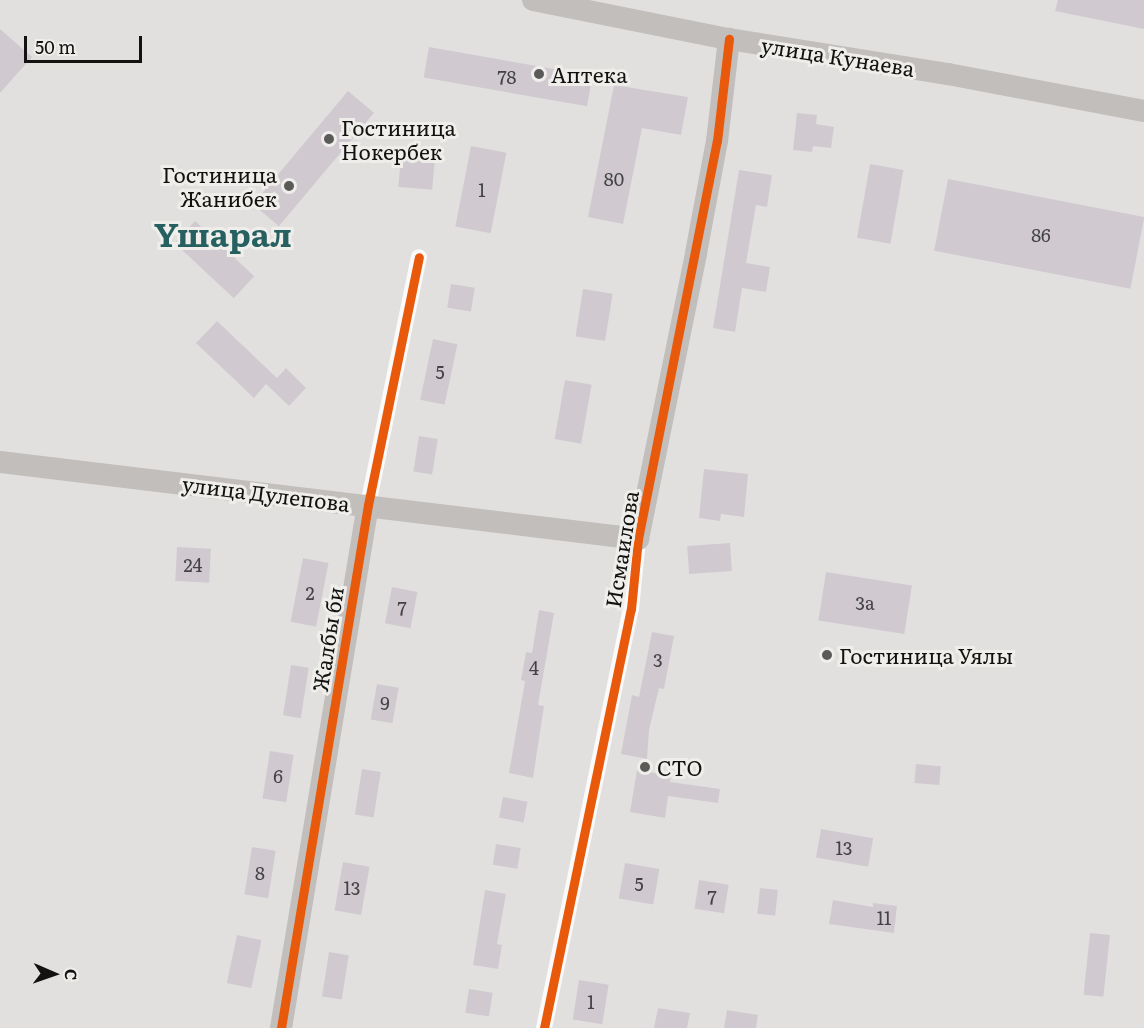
<!DOCTYPE html>
<html>
<head>
<meta charset="utf-8">
<style>
	body { margin:0 }
	#map { position:relative; width:1144px; height:1028px; overflow:hidden; background:#e1e0df; font-family:Literata,serif }
	div>[style] { position:absolute }
	[style*='--x'] { left:calc(var(--x)*1px); top:calc(var(--y)*1px); width:calc(var(--w)*1px); rotate:calc(var(--a)*1deg) }
	.building>* { inset:0; background:#d0cad0; transform-origin:0 0 }
	.street>* { height:16px; margin:-8px; padding:0 8px; transform-origin:8px; border-radius:8px; background:#fafafa }
	.secondary>* { height:22px; margin:-11px; padding:0 11px; transform-origin:11px; border-radius:11px; background:#c1bebb }
	.cycleway>* { height:9px; margin:-4.5px; padding:0 4.5px; transform-origin:4.5px; border-radius:4.5px; background:#e8590c }
	.dots>* { width:16px; height:16px; translate:-50% -50%; box-sizing:border-box; border:3px solid #efeeeb; border-radius:50% }
	span { translate:-50% -50%; white-space:nowrap; text-align:center; line-height:1.15; -webkit-text-stroke:6px #efeeeb; paint-order:stroke }
	.number-label { font-size:18px; color:#444344 }
	.number-label span { -webkit-text-stroke-width:0 }
	.street-label { font-size:21px; color:#121211 }
	.poi-label { font-size:21px; color:#121211 }
	.left { translate:0 -50%; text-align:left }
	.right { translate:-100% -50%; text-align:right }
	.town-label { font-size:33px; color:#266060; font-weight:700 }
	.north { position:absolute; left:24px; top:944px; width:60px; height:60px; -webkit-text-stroke:4px #efeeeb; paint-order:stroke; rotate:92deg; font-size:16px; font-weight:700; line-height:24px; text-align:center; color:#121211 }
	.north::after { content:''; display:block; margin:auto; width:21px; height:27px; background:#121211; clip-path:polygon(50% 0,100% 100%,50% 72%,0 100%) }
	.scale { position:absolute; left:24px; top:36px; width:118px; height:27px; box-sizing:border-box; border:3px solid #121211; border-top:0; padding-left:8px; font-size:18px; line-height:21px; white-space:nowrap; color:#121211; -webkit-text-stroke:4px #efeeeb; paint-order:stroke }
</style>
</head>
<body>
<div id="map">
	<div class="building">
		<div style="clip-path:polygon(1058px 0,1144px 0,1144px 29px,1055px 11px)"></div>
		<div style="clip-path:polygon(0 29px,32px 57px,0 93px)"></div>
		<div style="left:429px;top:47px;width:166px;height:31px;rotate:10deg"></div>
		<div style="clip-path:polygon(614px 85px,688px 97px,681px 135px,642px 128px,623px 224px,588px 217px)"></div>
		<div style="left:348px;top:91px;width:34px;height:148px;rotate:40deg"></div>
		<div style="clip-path:polygon(797px 113px,817px 115px,816px 124px,834px 127px,831px 148px,813px 146px,812px 152px,793px 150px)"></div>
		<div style="left:471px;top:146px;width:36px;height:82px;rotate:11deg"></div>
		<div style="left:401px;top:156px;width:34px;height:31px;rotate:5deg"></div>
		<div style="left:870px;top:164px;width:34px;height:75px;rotate:10deg"></div>
		<div style="clip-path:polygon(739px 170px,772px 175px,767px 207px,756px 205px,746px 263px,770px 267px,766px 292px,742px 288px,735px 332px,713px 328px)"></div>
		<div style="left:948px;top:179px;width:200px;height:73px;rotate:11deg"></div>
		<div style="left:195px;top:221px;width:81px;height:30px;rotate:43deg"></div>
		<div style="left:451px;top:284px;width:24px;height:24px;rotate:9deg"></div>
		<div style="left:583px;top:289px;width:30px;height:48px;rotate:9deg"></div>
		<div style="clip-path:polygon(217px 321px,277px 378px,286px 368px,306px 388px,289px 406px,266px 384px,254px 398px,196px 343px)"></div>
		<div style="left:433px;top:339px;width:25px;height:62px;rotate:12deg"></div>
		<div style="left:565px;top:380px;width:27px;height:60px;rotate:10deg"></div>
		<div style="left:419px;top:436px;width:19px;height:36px;rotate:9deg"></div>
		<div style="clip-path:polygon(704px 469px,748px 474px,744px 517px,721px 514px,720px 521px,699px 518px)"></div>
		<div style="left:730px;top:543px;width:28px;height:43px;rotate:86deg"></div>
		<div style="left:177px;top:547px;width:34px;height:34px;rotate:3deg"></div>
		<div style="left:303px;top:558px;width:26px;height:65px;rotate:11deg"></div>
		<div style="left:826px;top:572px;width:87px;height:49px;rotate:9deg"></div>
		<div style="left:392px;top:587px;width:26px;height:37px;rotate:11deg"></div>
		<div style="clip-path:polygon(539px 610px,554px 613px,538px 705px,544px 706px,533px 778px,509px 773px,525px 681px,521px 680px,526px 652px,532px 653px)"></div>
		<div style="clip-path:polygon(652px 632px,674px 636px,664px 689px,659px 688px,649px 730px,647px 759px,621px 754px,632px 695px,639px 697px)"></div>
		<div style="left:291px;top:665px;width:18px;height:51px;rotate:9deg"></div>
		<div style="left:377px;top:684px;width:22px;height:36px;rotate:10deg"></div>
		<div style="left:270px;top:751px;width:24px;height:48px;rotate:9deg"></div>
		<div style="left:916px;top:764px;width:25px;height:19px;rotate:5deg"></div>
		<div style="left:362px;top:769px;width:19px;height:46px;rotate:9deg"></div>
		<div style="clip-path:polygon(637px 770px,671px 776px,670px 782px,720px 789px,718px 803px,668px 796px,665px 818px,630px 812px)"></div>
		<div style="left:503px;top:797px;width:25px;height:21px;rotate:11deg"></div>
		<div style="left:821px;top:829px;width:53px;height:29px;rotate:10deg"></div>
		<div style="left:496px;top:844px;width:25px;height:21px;rotate:9deg"></div>
		<div style="left:252px;top:847px;width:24px;height:48px;rotate:9deg"></div>
		<div style="left:343px;top:862px;width:27px;height:49px;rotate:10deg"></div>
		<div style="left:625px;top:863px;width:35px;height:36px;rotate:10deg"></div>
		<div style="left:699px;top:880px;width:30px;height:29px;rotate:9deg"></div>
		<div style="left:760px;top:888px;width:18px;height:26px;rotate:6deg"></div>
		<div style="clip-path:polygon(485px 890px,506px 894px,497px 944px,502px 945px,498px 969px,473px 965px)"></div>
		<div style="clip-path:polygon(833px 900px,873px 907px,873px 903px,897px 906px,894px 933px,829px 924px)"></div>
		<div style="left:1090px;top:933px;width:20px;height:62px;rotate:6deg"></div>
		<div style="left:237px;top:935px;width:25px;height:49px;rotate:12deg"></div>
		<div style="left:329px;top:952px;width:20px;height:45px;rotate:9deg"></div>
		<div style="left:579px;top:980px;width:30px;height:40px;rotate:9deg"></div>
		<div style="left:469px;top:989px;width:24px;height:24px;rotate:9deg"></div>
		<div style="clip-path:polygon(658px 1008px,690px 1013px,687px 1028px,654px 1028px)"></div>
		<div style="clip-path:polygon(727px 1010px,758px 1015px,756px 1028px,724px 1028px)"></div>
	</div>
	<div class="street">
		<div style="--x:368;--y:505;--w:253;--a:-78.4"></div>
		<div style="--x:544;--y:1028;--w:428;--a:-78.3"></div>
		<div style="--x:631;--y:609;--w:70;--a:-84.3"></div>
	</div>
	<div class="secondary">
		<div style="--x:533;--y:0;--w:200;--a:11.3"></div>
		<div style="--x:729;--y:39;--w:222;--a:9.1"></div>
		<div style="--x:948;--y:74;--w:199;--a:10.7"></div>
		<div style="--x:0;--y:462;--w:643;--a:6.88"></div>
		<div style="--x:638;--y:539;--w:292;--a:-78.5"></div>
		<div style="--x:696;--y:253;--w:114;--a:-79.4"></div>
		<div style="--x:717;--y:141;--w:103;--a:-83.3"></div>
		<div style="--x:281;--y:1028;--w:530;--a:-80.56"></div>
	</div>
	<div class="cycleway">
		<div style="--x:281;--y:1028;--w:530;--a:-80.56"></div>
		<div style="--x:368;--y:505;--w:253;--a:-78.4"></div>
		<div style="--x:544;--y:1028;--w:428;--a:-78.3"></div>
		<div style="--x:631;--y:609;--w:70;--a:-84.3"></div>
		<div style="--x:638;--y:539;--w:406;--a:-78.8"></div>
		<div style="--x:717;--y:141;--w:103;--a:-83.3"></div>
	</div>
	<div class="dots">
		<div style="left:539px;top:74px;background:#5a5a59"></div>
		<div style="left:329px;top:139px;background:#5a5a59"></div>
		<div style="left:289px;top:186px;background:#5a5a59"></div>
		<div style="left:827px;top:655px;background:#5a5a59"></div>
		<div style="left:645px;top:767px;background:#5a5a59"></div>
	</div>
	<div class="number-label">
		<span style="left:507px;top:77px">78</span>
		<span style="left:614px;top:179px">80</span>
		<span style="left:482px;top:190px">1</span>
		<span style="left:1041px;top:235px">86</span>
		<span style="left:440px;top:372px">5</span>
		<span style="left:193px;top:565px">24</span>
		<span style="left:310px;top:593px">2</span>
		<span style="left:865px;top:603px">3а</span>
		<span style="left:402px;top:608px">7</span>
		<span style="left:658px;top:660px">3</span>
		<span style="left:534px;top:668px">4</span>
		<span style="left:385px;top:703px">9</span>
		<span style="left:278px;top:776px">6</span>
		<span style="left:844px;top:848px">13</span>
		<span style="left:260px;top:873px">8</span>
		<span style="left:639px;top:884px">5</span>
		<span style="left:352px;top:888px">13</span>
		<span style="left:712px;top:897px">7</span>
		<span style="left:884px;top:918px">11</span>
		<span style="left:591px;top:1002px">1</span>
	</div>
	<div class="street-label">
		<span style="left:838px;top:56px;rotate:9deg">улица Кунаева</span>
		<span style="left:266px;top:493px;rotate:7deg">улица Дулепова</span>
		<span style="left:621px;top:549px;rotate:-81deg">Исмаилова</span>
		<span style="left:327px;top:639px;rotate:-81deg">Жалбы би</span>
	</div>
	<div class="poi-label">
		<span class="left" style="left:551px;top:74px">Аптека</span>
		<span class="left" style="left:341px;top:139px">Гостиница<br>Нокербек</span>
		<span class="right" style="left:277px;top:186px">Гостиница<br>Жанибек</span>
		<span class="left" style="left:839px;top:655px">Гостиница Уялы</span>
		<span class="left" style="left:657px;top:767px">СТО</span>
	</div>
	<div class="town-label">
		<span style="left:223px;top:233px">Үшарал</span>
	</div>
	<div class="north">С</div>
	<div class="scale">50 m</div>
</div>
</body>
</html>
